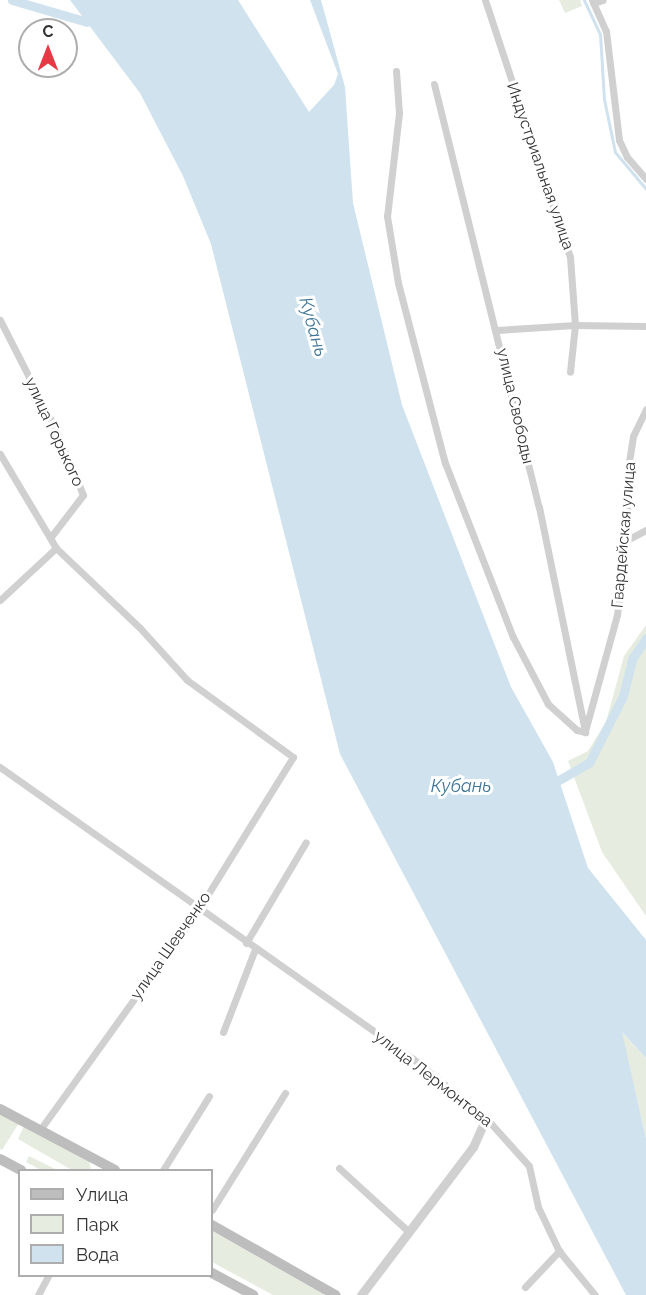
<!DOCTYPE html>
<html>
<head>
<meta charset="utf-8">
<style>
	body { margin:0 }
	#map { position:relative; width:646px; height:1295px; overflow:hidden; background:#fff; font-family:Raleway,sans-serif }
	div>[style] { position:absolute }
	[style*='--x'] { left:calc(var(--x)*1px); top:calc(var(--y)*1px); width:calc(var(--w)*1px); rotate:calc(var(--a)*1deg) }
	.green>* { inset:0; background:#e6ecdf }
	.water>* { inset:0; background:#cfe2ee }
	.stream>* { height:3px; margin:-1.5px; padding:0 1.5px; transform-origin:1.5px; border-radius:1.5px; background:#cfe2ee }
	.canal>* { height:9px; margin:-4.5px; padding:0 4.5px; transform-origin:4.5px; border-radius:4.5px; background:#cfe2ee }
	.minor>* { height:7px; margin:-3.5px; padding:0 3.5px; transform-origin:3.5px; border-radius:3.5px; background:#d0d0d0 }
	.tertiary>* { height:9px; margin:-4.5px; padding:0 4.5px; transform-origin:4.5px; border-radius:4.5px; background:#d0d0d0 }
	.secondary>* { height:10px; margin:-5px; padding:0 5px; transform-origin:5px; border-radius:5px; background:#bdbdbd }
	span { translate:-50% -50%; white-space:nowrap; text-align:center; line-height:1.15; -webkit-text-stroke:6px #fff; paint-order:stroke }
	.street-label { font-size:16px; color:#333 }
	.water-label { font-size:18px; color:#3f7597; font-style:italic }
	.legend { position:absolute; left:18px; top:1169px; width:195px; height:108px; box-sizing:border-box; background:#fff; border:2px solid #adadad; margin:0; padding:8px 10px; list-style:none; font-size:18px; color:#333 }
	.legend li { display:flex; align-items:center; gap:12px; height:30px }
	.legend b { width:30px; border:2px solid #adadad }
	.north { position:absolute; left:18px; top:18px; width:60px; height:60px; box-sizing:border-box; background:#fff; border:2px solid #adadad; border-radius:50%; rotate:0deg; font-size:16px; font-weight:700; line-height:24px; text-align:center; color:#333 }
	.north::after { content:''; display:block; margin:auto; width:21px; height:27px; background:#e63946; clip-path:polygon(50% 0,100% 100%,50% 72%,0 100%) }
</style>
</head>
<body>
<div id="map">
	<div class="green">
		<div style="clip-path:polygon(559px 0,580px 0,582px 6px,565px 13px)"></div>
		<div style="clip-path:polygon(646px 625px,646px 916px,602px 852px,568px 761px,588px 751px,606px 722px,624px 656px)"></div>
		<div style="clip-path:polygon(621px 1031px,646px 1058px,646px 1139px)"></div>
		<div style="clip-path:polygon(0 1113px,19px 1123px,2px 1150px,0 1149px)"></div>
		<div style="clip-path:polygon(24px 1126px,89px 1161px,91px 1170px,72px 1170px,30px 1146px,18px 1139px)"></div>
		<div style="clip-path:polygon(29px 1156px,57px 1170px,41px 1170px,26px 1162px)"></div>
		<div style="clip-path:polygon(212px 1231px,325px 1295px,273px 1295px,212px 1262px)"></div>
	</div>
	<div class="water">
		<div style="clip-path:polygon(70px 0,238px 0,309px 112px,334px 85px,338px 74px,310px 0,321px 0,345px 87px,353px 203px,402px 405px,511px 687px,553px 762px,588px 868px,646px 940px,646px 1058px,622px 1032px,646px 1139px,646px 1295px,626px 1295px,340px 754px,211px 244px,183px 176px,140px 93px)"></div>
	</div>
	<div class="stream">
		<div style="--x:584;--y:0;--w:38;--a:65"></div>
		<div style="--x:600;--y:34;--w:65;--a:86.5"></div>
		<div style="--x:604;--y:99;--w:54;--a:78.3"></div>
		<div style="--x:615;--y:152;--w:48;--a:50"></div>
	</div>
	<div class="canal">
		<div style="--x:12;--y:0;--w:78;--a:16.3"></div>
		<div style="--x:559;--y:780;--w:34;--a:-30"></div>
		<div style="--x:589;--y:763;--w:75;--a:-63.1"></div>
		<div style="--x:623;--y:696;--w:38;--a:-76"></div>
		<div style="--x:632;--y:659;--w:25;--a:-56"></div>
	</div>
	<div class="minor">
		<div style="--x:485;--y:0;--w:271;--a:71.7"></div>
		<div style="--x:570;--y:257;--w:68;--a:85.8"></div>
		<div style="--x:575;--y:325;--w:47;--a:96.1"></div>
		<div style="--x:592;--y:0;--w:34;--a:66"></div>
		<div style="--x:606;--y:31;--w:110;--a:83.2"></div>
		<div style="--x:619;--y:140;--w:19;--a:65"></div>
		<div style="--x:627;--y:157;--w:29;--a:49"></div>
		<div style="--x:593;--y:3;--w:10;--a:-17"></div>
		<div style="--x:396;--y:71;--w:42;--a:85.9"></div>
		<div style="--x:399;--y:113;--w:104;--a:96.6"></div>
		<div style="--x:387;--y:216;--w:68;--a:80.7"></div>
		<div style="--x:398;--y:283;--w:186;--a:75.4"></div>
		<div style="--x:445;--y:463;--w:187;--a:68.7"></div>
		<div style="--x:513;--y:637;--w:76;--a:62.4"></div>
		<div style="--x:548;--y:704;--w:39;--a:42"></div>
		<div style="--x:577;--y:730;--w:8;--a:14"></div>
		<div style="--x:434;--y:84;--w:436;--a:76.1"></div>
		<div style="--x:539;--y:507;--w:230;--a:78.4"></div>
		<div style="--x:0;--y:320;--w:128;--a:63"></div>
		<div style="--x:58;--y:434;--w:66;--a:67.7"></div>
		<div style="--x:83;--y:495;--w:54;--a:127.5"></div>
		<div style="--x:497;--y:330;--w:78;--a:-3.7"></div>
		<div style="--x:575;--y:325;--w:71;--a:0.8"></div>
		<div style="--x:0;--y:454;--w:109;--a:59.2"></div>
		<div style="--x:56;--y:548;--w:116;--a:43.6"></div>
		<div style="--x:140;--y:628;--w:70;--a:47.9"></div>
		<div style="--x:187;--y:680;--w:131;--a:36"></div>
		<div style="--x:293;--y:757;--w:180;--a:121.8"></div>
		<div style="--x:198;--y:910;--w:271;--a:125.7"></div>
		<div style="--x:627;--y:540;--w:21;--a:-28"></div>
		<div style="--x:0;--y:600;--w:76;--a:-42.9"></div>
		<div style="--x:585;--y:731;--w:120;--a:-74.6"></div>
		<div style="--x:617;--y:615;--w:76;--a:-82.4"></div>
		<div style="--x:627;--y:540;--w:72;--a:-89.2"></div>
		<div style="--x:628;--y:468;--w:32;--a:-81"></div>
		<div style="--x:633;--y:436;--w:30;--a:-64"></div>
		<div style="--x:0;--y:767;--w:504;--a:35.23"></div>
		<div style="--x:412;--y:1058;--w:95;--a:39"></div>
		<div style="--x:486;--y:1118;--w:64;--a:48.1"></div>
		<div style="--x:529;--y:1166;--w:42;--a:77.6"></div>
		<div style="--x:538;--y:1207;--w:49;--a:64.5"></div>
		<div style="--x:559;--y:1251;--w:57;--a:50.7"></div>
		<div style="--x:246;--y:943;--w:117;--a:-59.3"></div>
		<div style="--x:223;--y:1032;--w:89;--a:-68.9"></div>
		<div style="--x:339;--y:1168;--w:95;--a:42.4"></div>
		<div style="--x:163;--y:1170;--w:87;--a:-58.1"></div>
		<div style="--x:212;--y:1210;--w:138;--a:-58"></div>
		<div style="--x:525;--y:1287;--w:50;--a:-46.6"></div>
		<div style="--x:38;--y:1295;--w:21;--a:-62"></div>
	</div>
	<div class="tertiary">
		<div style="--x:361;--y:1295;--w:186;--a:-52.9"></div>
		<div style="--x:473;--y:1147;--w:32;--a:-66"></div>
	</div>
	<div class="secondary">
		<div style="--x:0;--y:1109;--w:130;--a:27.9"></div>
		<div style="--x:0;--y:1159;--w:24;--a:28"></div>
		<div style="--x:212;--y:1225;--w:142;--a:29.6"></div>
		<div style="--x:212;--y:1273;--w:47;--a:28.2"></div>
	</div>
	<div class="street-label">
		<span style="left:540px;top:166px;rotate:71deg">Индустриальная улица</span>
		<span style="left:515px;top:406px;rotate:77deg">улица Свободы</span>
		<span style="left:54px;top:432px;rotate:65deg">улица Горького</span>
		<span style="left:624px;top:535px;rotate:-85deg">Гвардейская улица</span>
		<span style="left:171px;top:946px;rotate:-55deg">улица Шевченко</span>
		<span style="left:433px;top:1079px;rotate:38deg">улица Лермонтова</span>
	</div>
	<div class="water-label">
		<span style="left:313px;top:327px;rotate:74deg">Кубань</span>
		<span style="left:461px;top:786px">Кубань</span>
	</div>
	<ul class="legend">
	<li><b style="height:8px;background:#bdbdbd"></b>Улица</li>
	<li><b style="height:16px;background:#e6ecdf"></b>Парк</li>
	<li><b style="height:16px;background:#cfe2ee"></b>Вода</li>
	</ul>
	<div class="north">С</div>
</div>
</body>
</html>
